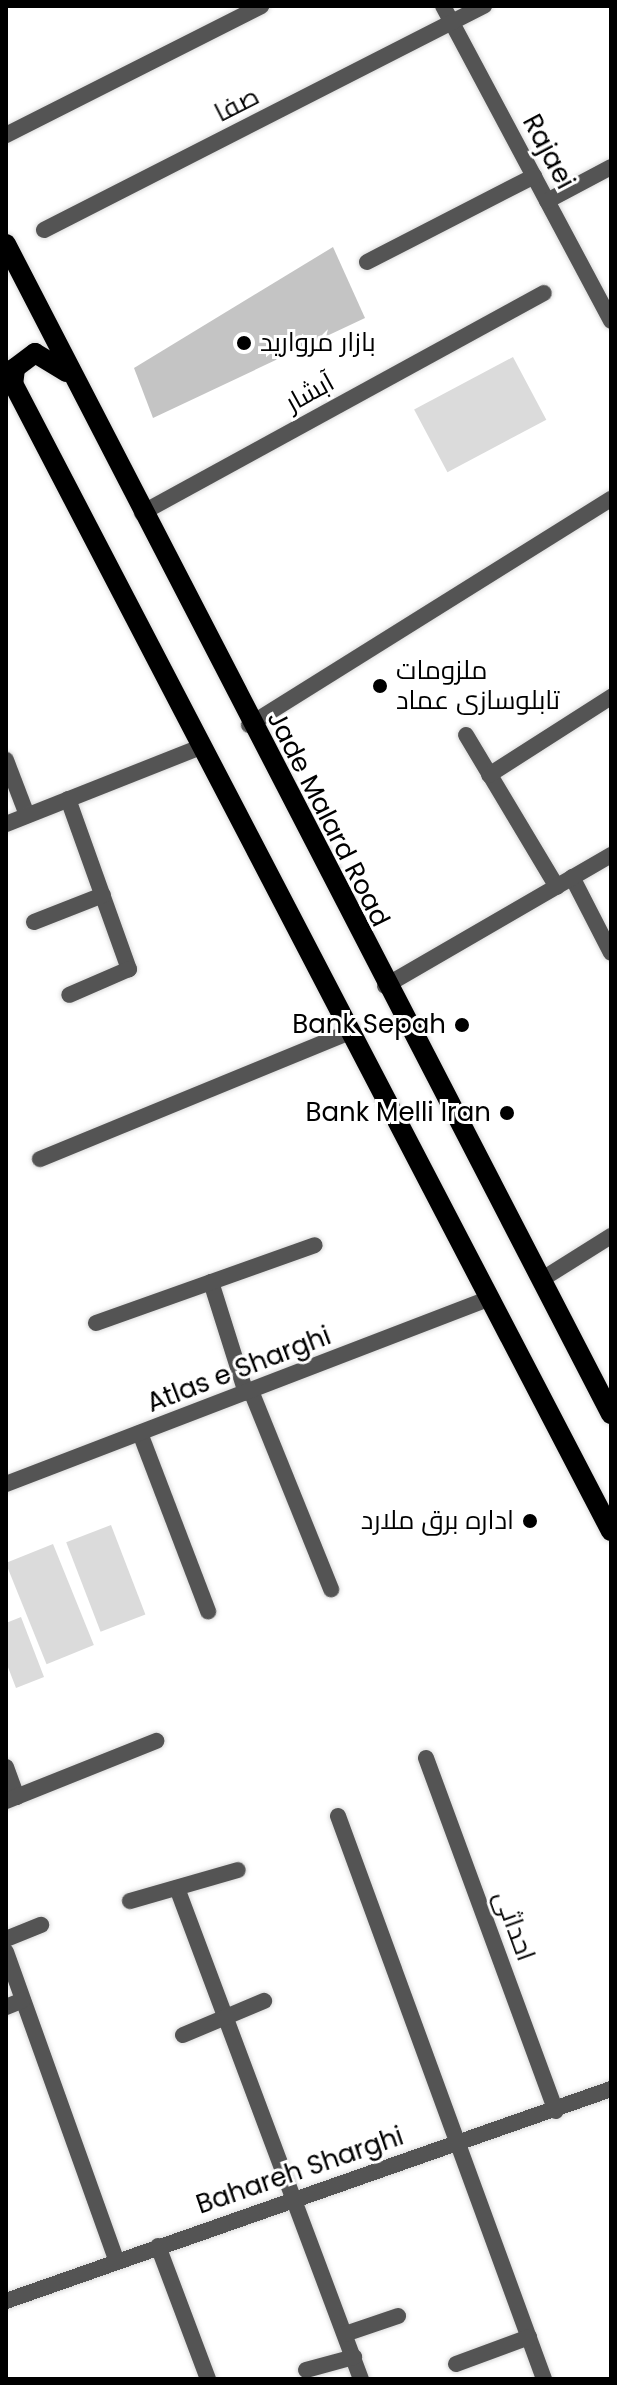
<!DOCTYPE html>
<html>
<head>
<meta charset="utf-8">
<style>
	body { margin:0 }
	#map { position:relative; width:617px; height:2385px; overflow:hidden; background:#fff; font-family:Poppins,Cairo,sans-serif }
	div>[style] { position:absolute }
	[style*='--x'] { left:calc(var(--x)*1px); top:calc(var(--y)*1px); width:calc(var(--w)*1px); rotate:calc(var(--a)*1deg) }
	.green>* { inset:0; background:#dbdbdb; transform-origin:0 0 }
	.building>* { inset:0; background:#c4c4c4 }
	.roads { filter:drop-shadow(0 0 2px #dbdbdb) drop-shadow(0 0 2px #dbdbdb) }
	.minor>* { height:16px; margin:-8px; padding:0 8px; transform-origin:8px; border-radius:8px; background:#545454 }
	.tertiary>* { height:16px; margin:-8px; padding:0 8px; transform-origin:8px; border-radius:8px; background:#545454 }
	.primary>* { height:20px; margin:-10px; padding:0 10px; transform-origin:10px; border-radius:10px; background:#000 }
	.dots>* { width:22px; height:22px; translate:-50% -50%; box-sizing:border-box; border:4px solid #fff; border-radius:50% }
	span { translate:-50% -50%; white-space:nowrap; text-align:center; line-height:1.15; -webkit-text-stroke:6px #fff; paint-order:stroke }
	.street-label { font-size:26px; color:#000 }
	.poi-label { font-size:26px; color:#000 }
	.left { translate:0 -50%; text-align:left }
	.right { translate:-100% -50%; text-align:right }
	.frame { position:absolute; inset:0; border:8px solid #000; pointer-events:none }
</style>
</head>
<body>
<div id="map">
	<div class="green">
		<div style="left:513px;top:357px;width:71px;height:112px;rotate:62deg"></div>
		<div style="left:111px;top:1525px;width:96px;height:48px;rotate:69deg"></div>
		<div style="left:53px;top:1544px;width:109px;height:51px;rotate:68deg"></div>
		<div style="clip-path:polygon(21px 1617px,44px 1677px,16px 1688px,6px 1662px,6px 1623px)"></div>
	</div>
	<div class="building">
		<div style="clip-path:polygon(333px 247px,365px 318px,153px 418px,134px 368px)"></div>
	</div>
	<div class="roads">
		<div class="minor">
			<div style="--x:443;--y:6;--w:357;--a:61.9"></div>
			<div style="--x:6;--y:135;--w:286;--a:-26.8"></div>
			<div style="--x:547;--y:201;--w:72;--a:-28"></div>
			<div style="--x:44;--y:230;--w:494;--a:-27"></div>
			<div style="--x:367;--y:262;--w:188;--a:-27.2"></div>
			<div style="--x:142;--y:513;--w:458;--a:-28.7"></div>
			<div style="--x:466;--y:735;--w:177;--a:59.1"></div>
			<div style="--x:6;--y:760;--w:59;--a:69.1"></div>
			<div style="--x:489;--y:775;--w:145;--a:-32.6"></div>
			<div style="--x:68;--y:799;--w:181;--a:70.3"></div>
			<div style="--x:129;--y:969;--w:65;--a:156.6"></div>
			<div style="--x:6;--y:824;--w:206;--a:-21.6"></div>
			<div style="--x:572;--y:877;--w:85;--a:62.8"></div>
			<div style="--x:34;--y:922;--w:74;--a:-21.4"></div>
			<div style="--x:385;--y:986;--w:261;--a:-30.1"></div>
			<div style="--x:40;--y:1159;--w:332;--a:-22.3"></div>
			<div style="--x:211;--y:1282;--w:116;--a:72.5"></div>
			<div style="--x:96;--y:1323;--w:232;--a:-19.6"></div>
			<div style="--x:251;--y:1391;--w:214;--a:68"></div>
			<div style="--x:140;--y:1433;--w:191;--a:69.1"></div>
			<div style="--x:426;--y:1758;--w:376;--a:69.8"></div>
			<div style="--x:6;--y:1767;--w:32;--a:70"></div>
			<div style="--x:6;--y:1801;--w:162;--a:-21.8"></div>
			<div style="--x:338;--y:1816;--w:600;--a:69.9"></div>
			<div style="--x:177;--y:1888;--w:524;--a:69.46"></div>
			<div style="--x:130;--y:1901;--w:112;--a:-16"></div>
			<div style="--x:6;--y:1939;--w:38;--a:-22"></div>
			<div style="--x:6;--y:1952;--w:327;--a:70.3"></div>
			<div style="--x:6;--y:2007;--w:18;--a:-22"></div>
			<div style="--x:183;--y:2035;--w:88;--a:-22.8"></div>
			<div style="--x:158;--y:2246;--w:142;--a:69.4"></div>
			<div style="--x:345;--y:2334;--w:56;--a:-18.8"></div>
			<div style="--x:456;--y:2364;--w:78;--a:-20.3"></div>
			<div style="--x:306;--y:2370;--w:50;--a:-15.2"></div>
		</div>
		<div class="tertiary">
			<div style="--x:249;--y:725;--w:427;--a:-32"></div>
			<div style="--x:544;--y:1278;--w:79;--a:-32.1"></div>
			<div style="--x:6;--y:1484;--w:516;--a:-21"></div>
			<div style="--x:6;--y:2301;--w:641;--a:-19.31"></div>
		</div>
		<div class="primary">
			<div style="--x:6;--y:244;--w:1317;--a:62.66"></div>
			<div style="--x:6;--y:370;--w:1309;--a:62.48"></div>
			<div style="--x:13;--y:385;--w:17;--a:-83"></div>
			<div style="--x:15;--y:368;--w:25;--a:-37"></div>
			<div style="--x:35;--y:353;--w:37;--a:31"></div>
		</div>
	</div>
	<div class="dots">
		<div style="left:244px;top:343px;background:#000"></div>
		<div style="left:380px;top:686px;background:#000"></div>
		<div style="left:462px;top:1025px;background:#000"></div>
		<div style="left:507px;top:1113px;background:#000"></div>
		<div style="left:530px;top:1521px;background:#000"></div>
	</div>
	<div class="street-label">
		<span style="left:237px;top:105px;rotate:-27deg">صفا</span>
		<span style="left:548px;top:152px;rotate:62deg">Rajaei</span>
		<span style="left:310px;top:393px;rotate:-29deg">آبشار</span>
		<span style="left:328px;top:819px;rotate:63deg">Jade Malard Road</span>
		<span style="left:239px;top:1370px;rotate:-21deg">Atlas e Sharghi</span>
		<span style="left:514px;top:1926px;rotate:70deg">احداثی</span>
		<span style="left:300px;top:2171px;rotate:-19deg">Bahareh Sharghi</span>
	</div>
	<div class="poi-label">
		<span class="left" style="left:260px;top:343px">بازار مروارید</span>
		<span class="left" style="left:396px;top:686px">ملزومات<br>تابلوسازی عماد</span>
		<span class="right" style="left:446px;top:1025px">Bank Sepah</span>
		<span class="right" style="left:491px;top:1113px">Bank Melli Iran</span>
		<span class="right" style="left:514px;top:1521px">اداره برق ملارد</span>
	</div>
	<div class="frame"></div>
</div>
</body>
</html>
